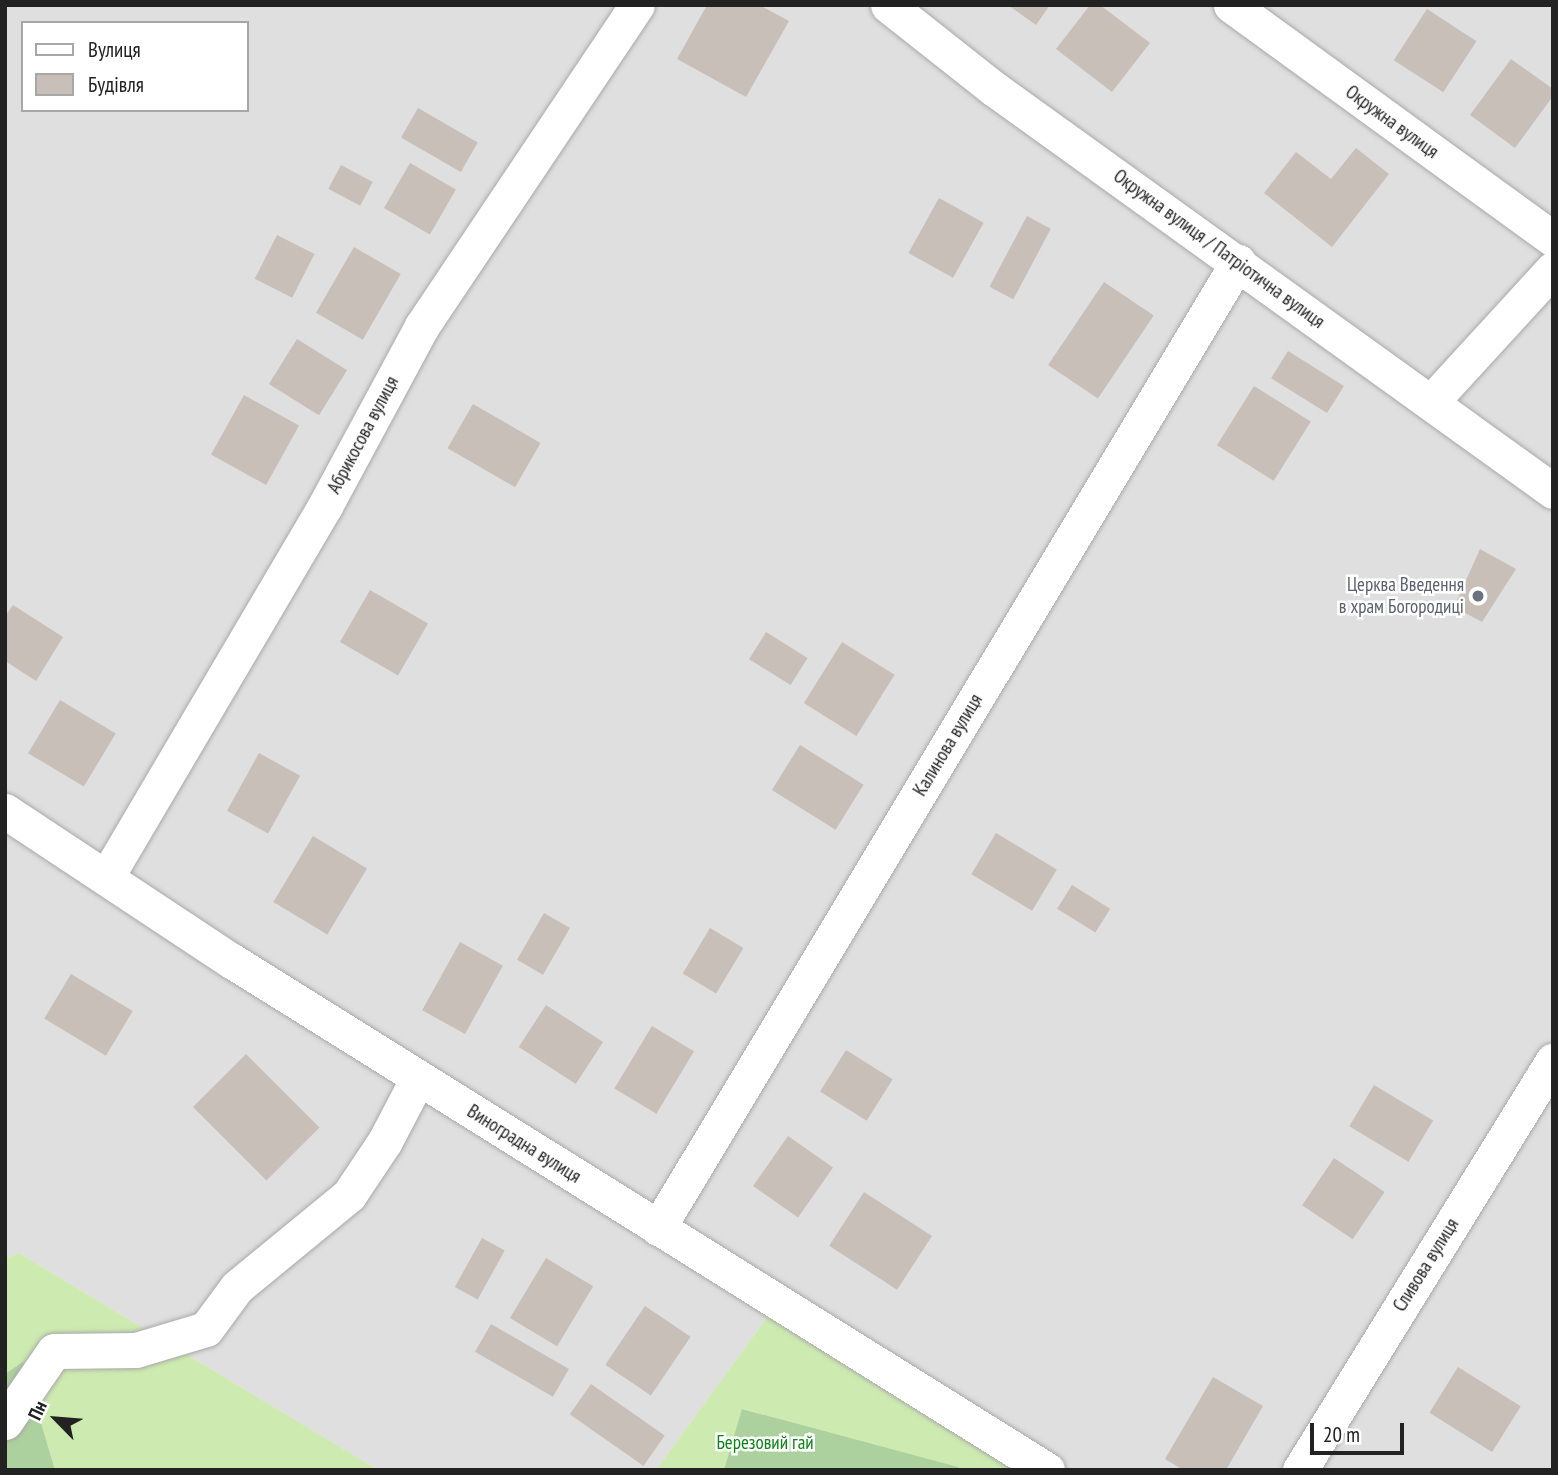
<!DOCTYPE html>
<html>
<head>
<meta charset="utf-8">
<style>
	body { margin:0 }
	#map { position:relative; width:1558px; height:1475px; overflow:hidden; background:#f2efe9; font-family:"PT Sans Narrow",sans-serif }
	div>[style] { position:absolute }
	[style*='--x'] { left:calc(var(--x)*1px); top:calc(var(--y)*1px); width:calc(var(--w)*1px); rotate:calc(var(--a)*1deg) }
	.residential>* { inset:0; background:#e0dfdf }
	.grass>* { inset:0; background:#cdebb0 }
	.forest>* { inset:0; background:#add19e }
	.building>* { inset:0; background:#c7bfb8; transform-origin:0 0 }
	.roads { filter:drop-shadow(0 0 2px #a9a9a9) drop-shadow(0 0 2px #a9a9a9) }
	.minor>* { height:35px; margin:-17.5px; padding:0 17.5px; transform-origin:17.5px; border-radius:17.5px; background:#fff }
	.dots>* { width:19px; height:19px; translate:-50% -50%; box-sizing:border-box; border:4px solid #fff; border-radius:50% }
	span { translate:-50% -50%; white-space:nowrap; text-align:center; line-height:1.15; -webkit-text-stroke:5px #fff; paint-order:stroke }
	.street-label { font-size:19px; color:#222 }
	.worship-label { font-size:19px; color:#5b616d }
	.right { translate:-100% -50%; text-align:right }
	.park-label { font-size:19px; color:#0c8416 }
	.frame { position:absolute; inset:0; border:7px solid #222; pointer-events:none }
	.legend { position:absolute; left:21px; top:21px; width:228px; height:91px; box-sizing:border-box; background:#fff; border:2px solid #a7a7a7; margin:0; padding:9px 12px; list-style:none; font-size:21px; color:#222 }
	.legend li { display:flex; align-items:center; gap:14px; height:35px }
	.legend b { width:35px; border:2px solid #a7a7a7 }
	.north { position:absolute; left:21px; top:1384px; width:70px; height:70px; -webkit-text-stroke:5px #fff; paint-order:stroke; rotate:295deg; font-size:19px; font-weight:700; line-height:28px; text-align:center; color:#222 }
	.north::after { content:''; display:block; margin:auto; width:24px; height:32px; background:#222; clip-path:polygon(50% 0,100% 100%,50% 72%,0 100%) }
	.scale { position:absolute; left:1310px; top:1423px; width:94px; height:32px; box-sizing:border-box; border:4px solid #222; border-top:0; padding-left:9px; font-size:21px; line-height:24px; white-space:nowrap; color:#222; -webkit-text-stroke:5px #fff; paint-order:stroke }
</style>
</head>
<body>
<div id="map">
	<div class="residential">
		<div style="clip-path:polygon(evenodd,5px 5px,1553px 5px,1553px 1470px,1043px 1470px,779px 1301px,656px 1470px,378px 1470px,19px 1253px,5px 1259px,5px 5px,23px 23px,247px 23px,247px 110px,23px 110px,23px 23px)"></div>
	</div>
	<div class="grass">
		<div style="clip-path:polygon(19px 1253px,378px 1470px,55px 1470px,23px 1363px,5px 1374px,5px 1259px)"></div>
		<div style="clip-path:polygon(779px 1301px,1047px 1470px,961px 1470px,743px 1409px,724px 1470px,656px 1470px)"></div>
	</div>
	<div class="forest">
		<div style="clip-path:polygon(23px 1362px,55px 1470px,5px 1470px,5px 1374px)"></div>
		<div style="clip-path:polygon(742px 1409px,958px 1467px,961px 1470px,724px 1470px)"></div>
	</div>
	<div class="building">
		<div style="clip-path:polygon(707px 5px,759px 5px,789px 21px,746px 97px,677px 59px)"></div>
		<div style="clip-path:polygon(1008px 5px,1050px 5px,1036px 25px)"></div>
		<div style="clip-path:polygon(1090px 5px,1100px 5px,1150px 43px,1112px 92px,1056px 49px)"></div>
		<div style="left:1427px;top:9px;width:59px;height:61px;rotate:33deg"></div>
		<div style="clip-path:polygon(1511px 59px,1553px 89px,1553px 96px,1515px 148px,1470px 115px)"></div>
		<div style="left:418px;top:108px;width:69px;height:34px;rotate:30deg"></div>
		<div style="clip-path:polygon(1356px 148px,1389px 174px,1332px 247px,1264px 193px,1296px 152px,1331px 179px)"></div>
		<div style="left:410px;top:163px;width:53px;height:52px;rotate:30deg"></div>
		<div style="left:341px;top:165px;width:36px;height:27px;rotate:28deg"></div>
		<div style="left:939px;top:198px;width:51px;height:63px;rotate:29deg"></div>
		<div style="left:1027px;top:216px;width:27px;height:80px;rotate:28deg"></div>
		<div style="left:277px;top:235px;width:42px;height:49px;rotate:27deg"></div>
		<div style="left:354px;top:247px;width:54px;height:76px;rotate:30deg"></div>
		<div style="left:1104px;top:282px;width:60px;height:100px;rotate:34deg"></div>
		<div style="left:297px;top:339px;width:59px;height:53px;rotate:32deg"></div>
		<div style="left:1288px;top:351px;width:66px;height:32px;rotate:32deg"></div>
		<div style="left:1254px;top:386px;width:67px;height:70px;rotate:32deg"></div>
		<div style="left:244px;top:395px;width:63px;height:68px;rotate:29deg"></div>
		<div style="left:473px;top:404px;width:78px;height:51px;rotate:30deg"></div>
		<div style="clip-path:polygon(1480px 549px,1516px 569px,1482px 622px,1454px 607px)"></div>
		<div style="left:370px;top:590px;width:67px;height:60px;rotate:30deg"></div>
		<div style="clip-path:polygon(13px 605px,63px 637px,36px 681px,5px 661px,5px 616px)"></div>
		<div style="left:766px;top:632px;width:49px;height:32px;rotate:32deg"></div>
		<div style="left:842px;top:642px;width:62px;height:72px;rotate:32deg"></div>
		<div style="left:60px;top:700px;width:65px;height:62px;rotate:31deg"></div>
		<div style="left:800px;top:745px;width:75px;height:53px;rotate:32deg"></div>
		<div style="left:259px;top:753px;width:47px;height:66px;rotate:29deg"></div>
		<div style="left:996px;top:833px;width:71px;height:48px;rotate:31deg"></div>
		<div style="left:313px;top:836px;width:63px;height:77px;rotate:31deg"></div>
		<div style="left:1072px;top:885px;width:45px;height:28px;rotate:32deg"></div>
		<div style="left:544px;top:913px;width:30px;height:54px;rotate:30deg"></div>
		<div style="left:710px;top:928px;width:39px;height:53px;rotate:31deg"></div>
		<div style="left:460px;top:942px;width:49px;height:78px;rotate:29deg"></div>
		<div style="left:71px;top:974px;width:72px;height:52px;rotate:31deg"></div>
		<div style="left:546px;top:1005px;width:68px;height:50px;rotate:33deg"></div>
		<div style="left:652px;top:1026px;width:49px;height:73px;rotate:31deg"></div>
		<div style="left:846px;top:1050px;width:55px;height:49px;rotate:32deg"></div>
		<div style="left:246px;top:1054px;width:104px;height:75px;rotate:45deg"></div>
		<div style="left:1374px;top:1085px;width:69px;height:48px;rotate:31deg"></div>
		<div style="left:788px;top:1136px;width:55px;height:61px;rotate:35deg"></div>
		<div style="left:1334px;top:1158px;width:61px;height:57px;rotate:34deg"></div>
		<div style="left:864px;top:1192px;width:81px;height:64px;rotate:33deg"></div>
		<div style="left:482px;top:1238px;width:26px;height:56px;rotate:29deg"></div>
		<div style="left:546px;top:1258px;width:55px;height:70px;rotate:31deg"></div>
		<div style="left:645px;top:1306px;width:55px;height:71px;rotate:34deg"></div>
		<div style="left:491px;top:1324px;width:90px;height:32px;rotate:30deg"></div>
		<div style="left:1458px;top:1367px;width:74px;height:54px;rotate:32deg"></div>
		<div style="clip-path:polygon(1213px 1377px,1263px 1406px,1226px 1470px,1183px 1470px,1165px 1459px)"></div>
		<div style="left:591px;top:1384px;width:90px;height:37px;rotate:35deg"></div>
	</div>
	<div class="roads">
		<div class="minor">
			<div style="--x:888;--y:5;--w:134;--a:38.3"></div>
			<div style="--x:993;--y:88;--w:690;--a:35.74"></div>
			<div style="--x:1231;--y:5;--w:398;--a:36"></div>
			<div style="--x:1431;--y:402;--w:180;--a:-47.5"></div>
			<div style="--x:5;--y:811;--w:272;--a:33.5"></div>
			<div style="--x:232;--y:961;--w:961;--a:31.99"></div>
			<div style="--x:107;--y:876;--w:429;--a:-59.5"></div>
			<div style="--x:325;--y:506;--w:204;--a:-61.7"></div>
			<div style="--x:422;--y:326;--w:386;--a:-56.2"></div>
			<div style="--x:658;--y:1228;--w:1127;--a:-59.02"></div>
			<div style="--x:5;--y:1422;--w:86;--a:-55.4"></div>
			<div style="--x:54;--y:1351;--w:82;--a:-0.7"></div>
			<div style="--x:136;--y:1350;--w:73;--a:-16.7"></div>
			<div style="--x:206;--y:1329;--w:52;--a:-53.6"></div>
			<div style="--x:237;--y:1287;--w:145;--a:-39.4"></div>
			<div style="--x:349;--y:1195;--w:65;--a:-56.3"></div>
			<div style="--x:385;--y:1141;--w:71;--a:-62.4"></div>
			<div style="--x:1300;--y:1470;--w:481;--a:-58.3"></div>
		</div>
	</div>
	<div class="dots">
		<div style="left:1478px;top:596px;background:#6b7280"></div>
	</div>
	<div class="street-label">
		<span style="left:1392px;top:122px;rotate:36deg">Окружна вулиця</span>
		<span style="left:1219px;top:249px;rotate:36deg">Окружна вулиця / Патріотична вулиця</span>
		<span style="left:363px;top:435px;rotate:-62deg">Абрикосова вулиця</span>
		<span style="left:948px;top:745px;rotate:-59deg">Калинова вулиця</span>
		<span style="left:524px;top:1144px;rotate:32deg">Виноградна вулиця</span>
		<span style="left:1426px;top:1265px;rotate:-58deg">Сливова вулиця</span>
	</div>
	<div class="worship-label">
		<span class="right" style="left:1464px;top:596px">Церква Введення<br>в храм Богородиці</span>
	</div>
	<div class="park-label">
		<span style="left:765px;top:1443px">Березовий гай</span>
	</div>
	<div class="frame"></div>
	<ul class="legend">
	<li><b style="height:9px;background:#fff"></b>Вулиця</li>
	<li><b style="height:19px;background:#c7bfb8"></b>Будівля</li>
	</ul>
	<div class="north">Пн</div>
	<div class="scale">20 m</div>
</div>
</body>
</html>
